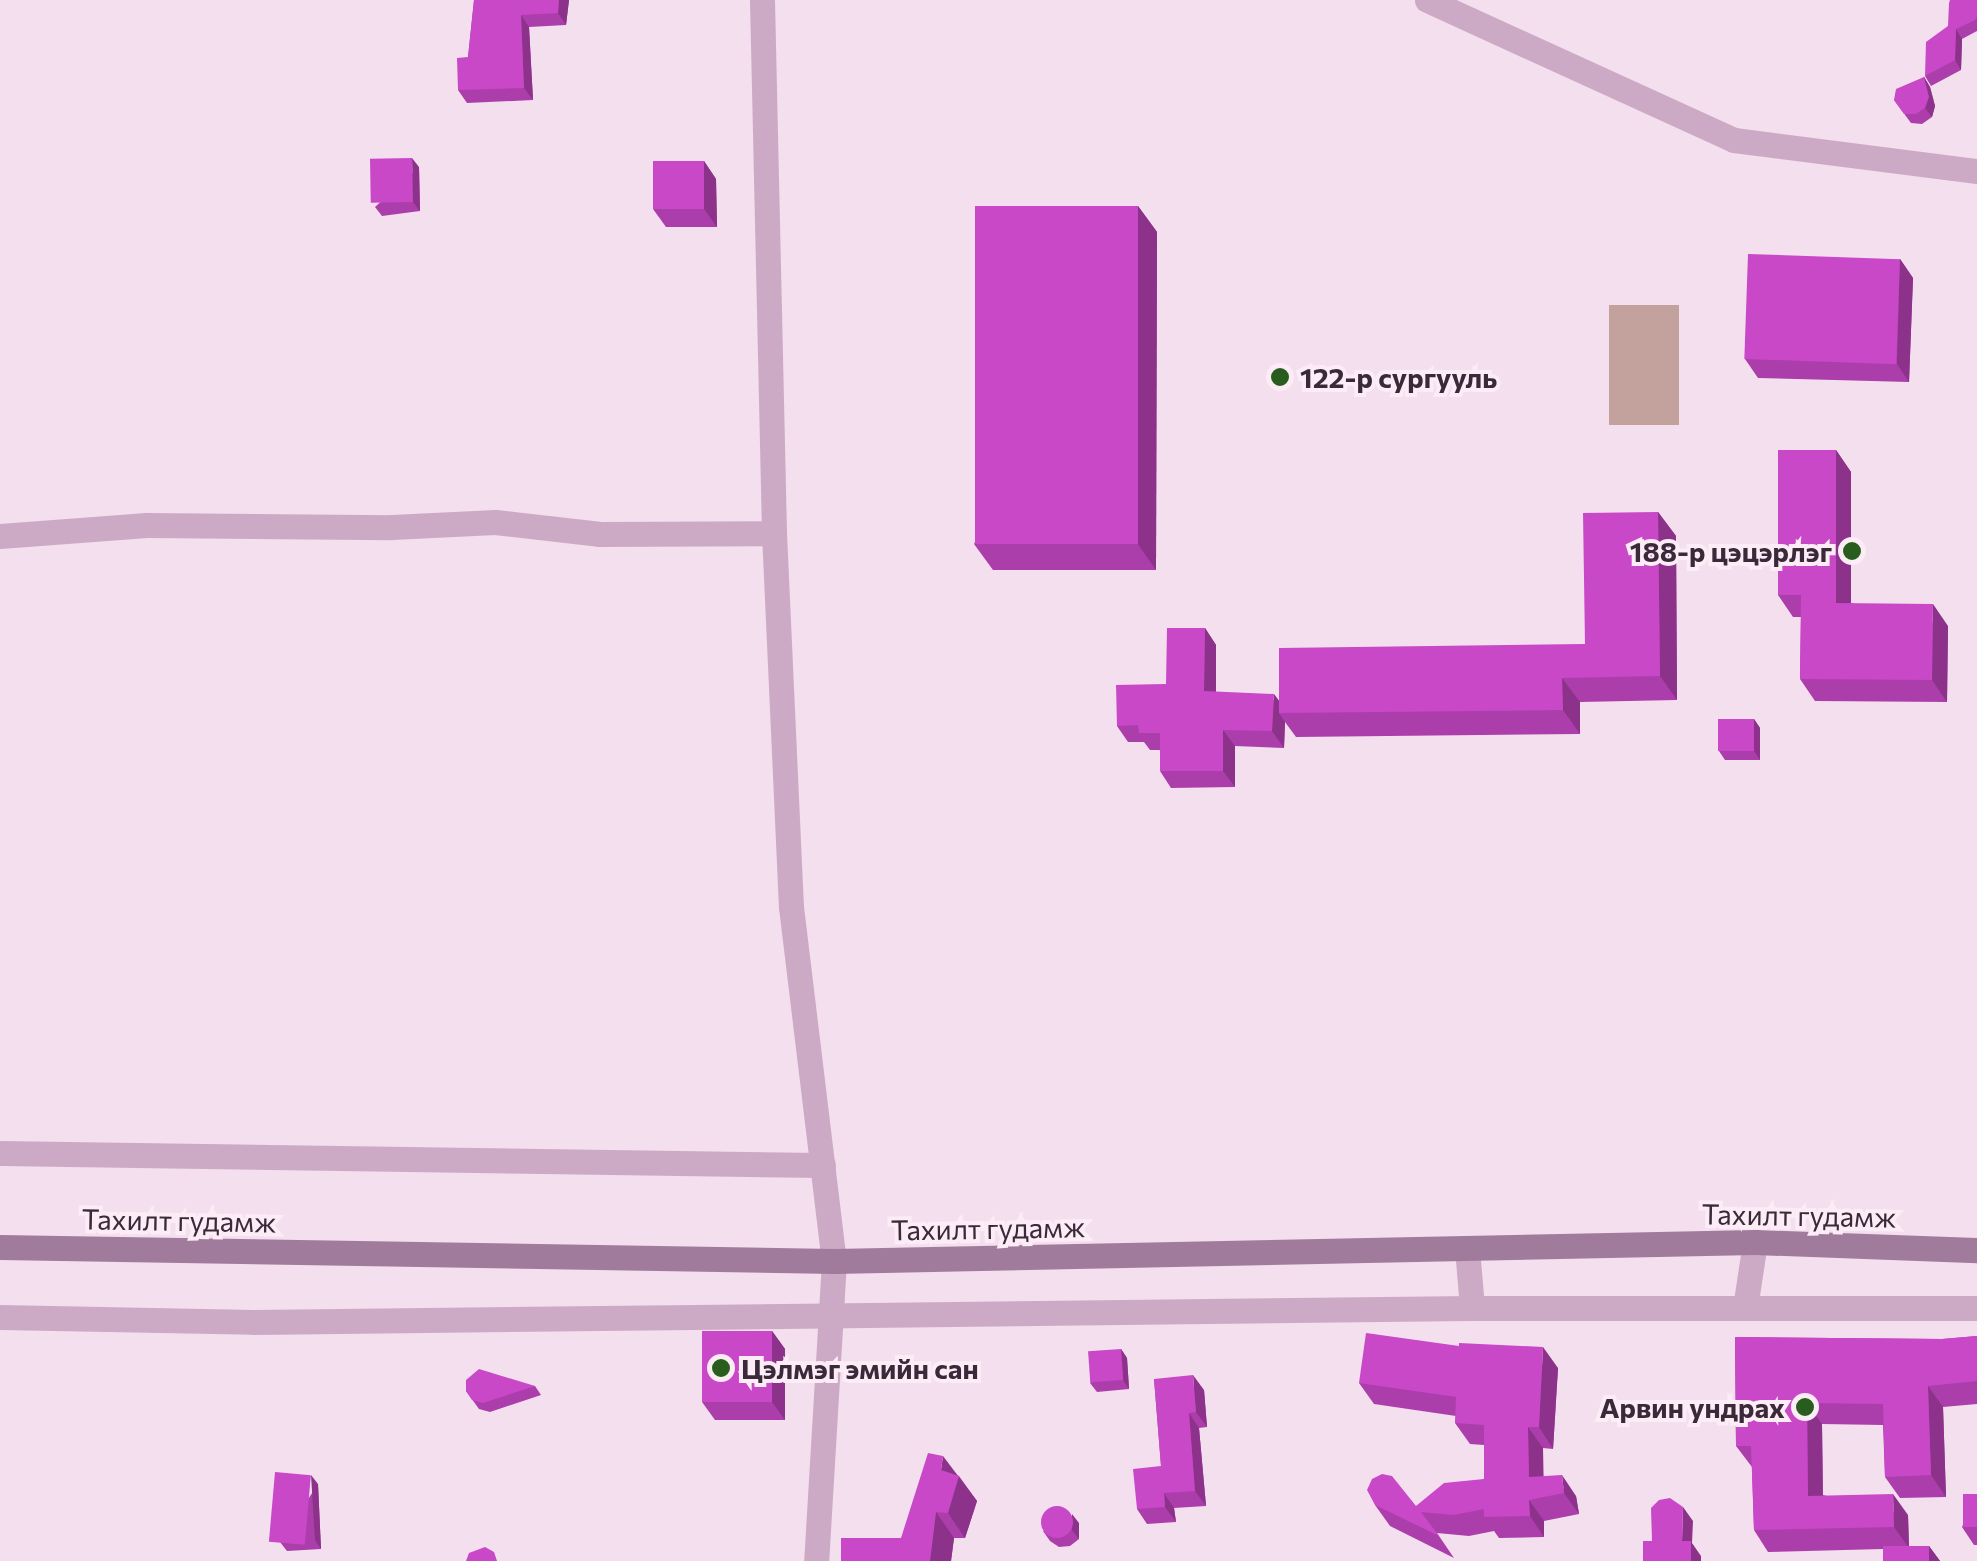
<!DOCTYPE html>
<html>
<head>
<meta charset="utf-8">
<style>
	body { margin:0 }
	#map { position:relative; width:1977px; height:1561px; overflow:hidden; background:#f4dfee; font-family:Commissioner,sans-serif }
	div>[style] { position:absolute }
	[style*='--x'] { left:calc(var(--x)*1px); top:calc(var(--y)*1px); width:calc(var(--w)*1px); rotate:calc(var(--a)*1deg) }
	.green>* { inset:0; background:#c3a29e; transform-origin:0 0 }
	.street>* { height:25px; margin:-12.5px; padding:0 12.5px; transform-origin:12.5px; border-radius:12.5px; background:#ccaac5 }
	.secondary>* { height:25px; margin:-12.5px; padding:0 12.5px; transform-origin:12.5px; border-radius:12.5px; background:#a07b9c }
	.wall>* { inset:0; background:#ac3eab }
	.shaded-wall>* { inset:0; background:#8c328b }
	.building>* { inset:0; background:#c848c7; transform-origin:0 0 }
	.round { border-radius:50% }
	.dots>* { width:28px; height:28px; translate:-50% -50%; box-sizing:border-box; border:5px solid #fbecf6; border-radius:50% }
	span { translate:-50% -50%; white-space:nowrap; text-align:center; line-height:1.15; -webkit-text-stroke:8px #fbecf6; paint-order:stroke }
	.poi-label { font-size:28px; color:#3a2a39; font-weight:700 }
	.left { translate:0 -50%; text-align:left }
	.right { translate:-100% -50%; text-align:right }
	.street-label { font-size:28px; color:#3a2a39 }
</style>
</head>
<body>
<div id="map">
	<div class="green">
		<div style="left:1609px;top:305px;width:70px;height:120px"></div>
	</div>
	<div class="street">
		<div style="--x:762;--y:0;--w:533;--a:88.71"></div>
		<div style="--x:1427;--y:0;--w:337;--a:24.5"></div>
		<div style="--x:1734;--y:140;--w:245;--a:7.3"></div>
		<div style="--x:0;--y:536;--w:147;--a:-4.3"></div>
		<div style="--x:147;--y:525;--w:245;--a:0.5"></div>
		<div style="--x:392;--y:527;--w:103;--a:-2.8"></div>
		<div style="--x:495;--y:522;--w:106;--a:6.5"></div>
		<div style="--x:600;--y:534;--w:174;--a:-0.3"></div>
		<div style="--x:774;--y:533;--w:374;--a:87.4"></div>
		<div style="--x:791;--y:907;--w:357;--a:83.1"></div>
		<div style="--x:834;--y:1261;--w:301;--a:93.4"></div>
		<div style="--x:0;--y:1153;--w:823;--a:0.84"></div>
		<div style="--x:1467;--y:1248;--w:60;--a:85.2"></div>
		<div style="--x:1745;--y:1308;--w:67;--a:-81.4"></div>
		<div style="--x:0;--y:1317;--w:254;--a:1.1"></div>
		<div style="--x:254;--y:1322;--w:1218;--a:-0.66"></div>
		<div style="--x:1472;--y:1308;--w:505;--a:0"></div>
	</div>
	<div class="secondary">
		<div style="--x:0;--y:1247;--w:834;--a:0.96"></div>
		<div style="--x:834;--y:1261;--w:921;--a:-1.18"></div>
		<div style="--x:1755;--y:1242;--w:222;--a:2.1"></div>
	</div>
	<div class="wall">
		<div style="clip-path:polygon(474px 0,569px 0,566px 25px,529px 27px,533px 100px,467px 103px,458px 90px,468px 57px)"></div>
		<div style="clip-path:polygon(1977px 0,1977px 31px,1962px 39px,1961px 70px,1931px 86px,1925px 76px,1948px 26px)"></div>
		<div style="clip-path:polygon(1924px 77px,1930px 87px,1935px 106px,1932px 117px,1922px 124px,1911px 123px,1894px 100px)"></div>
		<div style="clip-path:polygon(704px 161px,716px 179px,717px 227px,666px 227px,653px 209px)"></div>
		<div style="clip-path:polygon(419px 167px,420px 211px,382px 216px,375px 207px)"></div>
		<div style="clip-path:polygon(1138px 206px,1157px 232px,1156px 570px,993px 570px,974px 544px)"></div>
		<div style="clip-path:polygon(1900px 259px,1913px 278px,1909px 382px,1758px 378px,1745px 359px)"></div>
		<div style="clip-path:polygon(1836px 450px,1851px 472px,1851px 603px,1948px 626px,1947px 702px,1815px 701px,1800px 679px,1801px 617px,1793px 617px,1778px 595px)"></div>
		<div style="clip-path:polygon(1658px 512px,1676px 536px,1677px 700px,1580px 702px,1580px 734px,1296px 737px,1285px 722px,1284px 748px,1235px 746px,1235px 787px,1171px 788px,1160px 771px,1160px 750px,1150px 750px,1144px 742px,1128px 742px,1117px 726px,1166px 684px,1205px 628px,1216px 645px,1216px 692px,1279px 701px,1585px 644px)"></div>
		<div style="clip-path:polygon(1754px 719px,1760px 728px,1760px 760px,1725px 760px,1719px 751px)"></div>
		<div style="clip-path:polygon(772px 1331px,785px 1349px,785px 1420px,715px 1420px,702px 1402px)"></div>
		<div style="clip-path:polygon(1977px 1336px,1977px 1404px,1943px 1407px,1946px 1497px,1900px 1498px,1885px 1477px,1883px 1425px,1822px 1424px,1823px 1495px,1908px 1515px,1909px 1546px,1929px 1546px,1940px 1561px,1884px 1561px,1883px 1549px,1768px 1552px,1754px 1530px,1752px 1467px,1736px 1446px,1735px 1337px,1942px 1339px)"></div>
		<div style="clip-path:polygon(1121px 1349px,1127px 1358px,1129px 1389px,1097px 1392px,1090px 1383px)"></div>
		<div style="clip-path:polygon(1558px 1368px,1553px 1449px,1543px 1448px,1543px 1476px,1576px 1496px,1579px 1514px,1544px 1521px,1544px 1537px,1499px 1538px,1494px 1531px,1469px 1536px,1437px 1533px,1454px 1558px,1390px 1526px,1375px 1505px,1416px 1506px,1484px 1479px,1484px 1445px,1470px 1444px,1455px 1423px,1456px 1416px,1374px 1404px,1359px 1383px)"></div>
		<div style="clip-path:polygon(1154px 1379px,1204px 1390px,1207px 1427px,1199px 1428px,1206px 1506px,1174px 1508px,1176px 1522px,1147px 1524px,1137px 1509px,1161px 1466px)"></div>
		<div style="clip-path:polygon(535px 1386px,541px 1395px,490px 1412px,479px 1409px,466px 1391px)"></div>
		<div style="clip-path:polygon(956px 1475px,959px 1476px,977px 1501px,965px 1538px,954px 1538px,951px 1561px,841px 1561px,901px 1538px)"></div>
		<div style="clip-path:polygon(318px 1484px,321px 1549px,287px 1551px,280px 1542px)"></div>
		<div style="clip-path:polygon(1977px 1494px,1977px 1545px,1974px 1545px,1962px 1527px)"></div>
		<div style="clip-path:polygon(1079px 1523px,1079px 1539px,1070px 1546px,1059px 1547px,1050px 1541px,1043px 1531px)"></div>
	</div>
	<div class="shaded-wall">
		<div style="clip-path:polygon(559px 0,569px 0,566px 25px,558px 13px)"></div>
		<div style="clip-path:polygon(521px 15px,529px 27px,533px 100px,524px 88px)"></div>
		<div style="clip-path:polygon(1956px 29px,1962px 39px,1961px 70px,1955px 60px)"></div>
		<div style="clip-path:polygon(1924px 77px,1930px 87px,1935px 106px,1932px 117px,1925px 108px)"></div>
		<div style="clip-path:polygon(412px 158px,419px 167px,420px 211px,413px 202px)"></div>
		<div style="clip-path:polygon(704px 161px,716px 179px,717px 227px,704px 209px)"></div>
		<div style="clip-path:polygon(1138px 206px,1157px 232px,1156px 570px,1137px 543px)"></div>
		<div style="clip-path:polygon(1900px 259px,1913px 278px,1909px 382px,1897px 364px)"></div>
		<div style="clip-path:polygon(1836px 450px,1851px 472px,1851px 625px,1836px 603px)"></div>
		<div style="clip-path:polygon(1658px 512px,1676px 536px,1677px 700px,1660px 676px)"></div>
		<div style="clip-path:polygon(1933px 604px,1948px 626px,1947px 702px,1932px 680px)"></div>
		<div style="clip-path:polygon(1205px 628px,1216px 645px,1216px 708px,1204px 691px)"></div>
		<div style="clip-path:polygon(1562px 678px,1580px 702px,1580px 734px,1563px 710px)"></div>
		<div style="clip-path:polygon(1274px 694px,1286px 710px,1279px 713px,1285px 722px,1284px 748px,1272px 731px)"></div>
		<div style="clip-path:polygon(1754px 719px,1760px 728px,1760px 760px,1754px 751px)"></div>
		<div style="clip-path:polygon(1223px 730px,1235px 746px,1235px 787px,1223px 771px)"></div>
		<div style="clip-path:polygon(772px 1331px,785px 1349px,785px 1420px,772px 1402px)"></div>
		<div style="clip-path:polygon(1543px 1347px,1558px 1368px,1553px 1449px,1539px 1427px)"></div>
		<div style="clip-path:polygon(1121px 1349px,1127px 1358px,1129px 1389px,1123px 1380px)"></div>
		<div style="clip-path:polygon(1193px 1375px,1204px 1390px,1207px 1427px,1196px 1412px)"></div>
		<div style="clip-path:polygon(1928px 1386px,1943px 1407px,1946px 1497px,1931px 1475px)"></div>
		<div style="clip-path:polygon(1807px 1403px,1822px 1424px,1823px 1517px,1808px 1496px)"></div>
		<div style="clip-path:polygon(1189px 1413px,1199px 1428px,1206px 1506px,1195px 1491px)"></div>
		<div style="clip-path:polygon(1528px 1427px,1543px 1448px,1544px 1498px,1529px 1477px)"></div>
		<div style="clip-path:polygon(943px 1456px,977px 1501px,965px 1538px,948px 1513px,941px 1470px)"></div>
		<div style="clip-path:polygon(311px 1475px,318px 1484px,321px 1549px,315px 1540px)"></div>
		<div style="clip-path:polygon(1562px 1475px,1576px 1496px,1579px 1514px,1564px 1493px)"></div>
		<div style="clip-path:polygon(1164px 1493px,1174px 1508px,1176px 1522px,1165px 1507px)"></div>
		<div style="clip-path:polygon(1893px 1494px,1908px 1515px,1909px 1548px,1894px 1527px)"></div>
		<div style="clip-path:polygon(1529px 1500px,1544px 1521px,1544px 1537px,1530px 1516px)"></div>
		<div style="clip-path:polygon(1683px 1507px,1693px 1521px,1692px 1543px,1701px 1556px,1701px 1561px,1691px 1561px,1682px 1541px)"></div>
		<div style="clip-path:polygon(936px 1512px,954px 1538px,951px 1561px,930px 1561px)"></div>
		<div style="clip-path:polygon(1072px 1514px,1079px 1523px,1079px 1539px,1072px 1530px)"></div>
		<div style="clip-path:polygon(1929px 1546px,1940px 1561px,1929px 1561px)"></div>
	</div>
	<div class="building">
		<div style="clip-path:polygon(474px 0,559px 0,558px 13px,521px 15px,524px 88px,458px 90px,457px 58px,468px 57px)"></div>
		<div style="clip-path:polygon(1950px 0,1977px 0,1977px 17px,1975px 20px,1956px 29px,1955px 60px,1925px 76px,1926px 42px,1948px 26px,1949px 3px)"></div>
		<div style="clip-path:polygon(1924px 77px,1929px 97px,1925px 108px,1916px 114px,1904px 114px,1894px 100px,1896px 89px)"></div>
		<div style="left:412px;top:158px;width:44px;height:42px;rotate:89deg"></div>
		<div style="left:653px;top:161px;width:51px;height:48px"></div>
		<div style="left:975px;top:206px;width:163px;height:338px"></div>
		<div style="left:1748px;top:254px;width:152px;height:105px;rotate:2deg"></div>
		<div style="clip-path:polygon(1778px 450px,1836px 450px,1836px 603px,1933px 604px,1932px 680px,1800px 679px,1801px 595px,1778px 595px)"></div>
		<div style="clip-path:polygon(1658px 512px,1660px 676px,1562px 678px,1563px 710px,1279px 713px,1279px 648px,1585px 644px,1583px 513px)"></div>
		<div style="clip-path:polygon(1167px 628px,1205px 628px,1204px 691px,1274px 694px,1272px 731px,1223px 730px,1223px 771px,1160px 771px,1160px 733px,1139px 733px,1138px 725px,1117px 726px,1116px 685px,1166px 684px)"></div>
		<div style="left:1718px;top:719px;width:36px;height:32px"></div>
		<div style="left:702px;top:1331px;width:70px;height:71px"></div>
		<div style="clip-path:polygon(1366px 1333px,1459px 1346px,1459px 1343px,1543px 1347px,1539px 1427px,1528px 1427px,1529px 1477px,1562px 1475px,1564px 1493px,1529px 1500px,1530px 1516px,1484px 1517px,1484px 1509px,1454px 1515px,1421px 1512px,1439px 1536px,1375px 1505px,1367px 1490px,1372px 1479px,1382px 1474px,1392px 1476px,1416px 1506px,1444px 1483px,1484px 1479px,1484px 1425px,1455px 1423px,1456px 1397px,1359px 1383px)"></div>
		<div style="clip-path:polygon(1977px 1336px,1977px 1381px,1928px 1386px,1931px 1475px,1885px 1477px,1883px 1404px,1807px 1403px,1808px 1496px,1893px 1494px,1894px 1527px,1754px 1530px,1751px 1446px,1736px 1446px,1735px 1337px,1942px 1339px)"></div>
		<div style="left:1121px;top:1349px;width:31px;height:33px;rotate:86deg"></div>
		<div style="clip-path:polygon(479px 1369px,535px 1386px,483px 1403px,472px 1400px,466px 1391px,466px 1380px)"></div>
		<div style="clip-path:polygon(1193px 1375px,1196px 1412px,1189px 1413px,1195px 1491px,1164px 1493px,1165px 1507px,1137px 1509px,1133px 1469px,1161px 1466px,1154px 1379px)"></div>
		<div style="clip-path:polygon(928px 1453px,943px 1456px,941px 1470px,959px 1476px,948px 1513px,936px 1512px,930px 1561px,841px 1561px,841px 1538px,901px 1538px)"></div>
		<div style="left:275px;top:1472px;width:36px;height:70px;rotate:5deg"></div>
		<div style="left:1963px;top:1494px;width:14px;height:33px"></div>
		<div style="clip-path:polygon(1670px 1498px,1683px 1507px,1682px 1541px,1691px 1541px,1691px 1561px,1643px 1561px,1643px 1541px,1652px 1541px,1651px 1508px,1659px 1500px)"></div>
		<div class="round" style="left:1041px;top:1506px;width:32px;height:32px"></div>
		<div style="left:1883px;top:1546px;width:46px;height:15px"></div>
		<div style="clip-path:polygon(485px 1547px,494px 1552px,497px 1561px,466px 1561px,469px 1553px)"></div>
	</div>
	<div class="dots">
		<div style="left:1280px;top:377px;background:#295d1e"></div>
		<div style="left:1852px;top:551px;background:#295d1e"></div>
		<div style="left:721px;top:1368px;background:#295d1e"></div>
		<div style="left:1805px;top:1407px;background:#295d1e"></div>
	</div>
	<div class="poi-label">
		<span class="left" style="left:1300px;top:377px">122-р сургууль</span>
		<span class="right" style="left:1832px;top:551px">188-р цэцэрлэг</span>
		<span class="left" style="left:741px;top:1368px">Цэлмэг эмийн сан</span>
		<span class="right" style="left:1785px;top:1407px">Арвин ундрах</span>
	</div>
	<div class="street-label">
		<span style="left:1799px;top:1215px;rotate:1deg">Тахилт гудамж</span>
		<span style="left:179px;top:1220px;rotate:1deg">Тахилт гудамж</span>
		<span style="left:988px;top:1228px;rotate:-1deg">Тахилт гудамж</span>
	</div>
</div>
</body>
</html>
